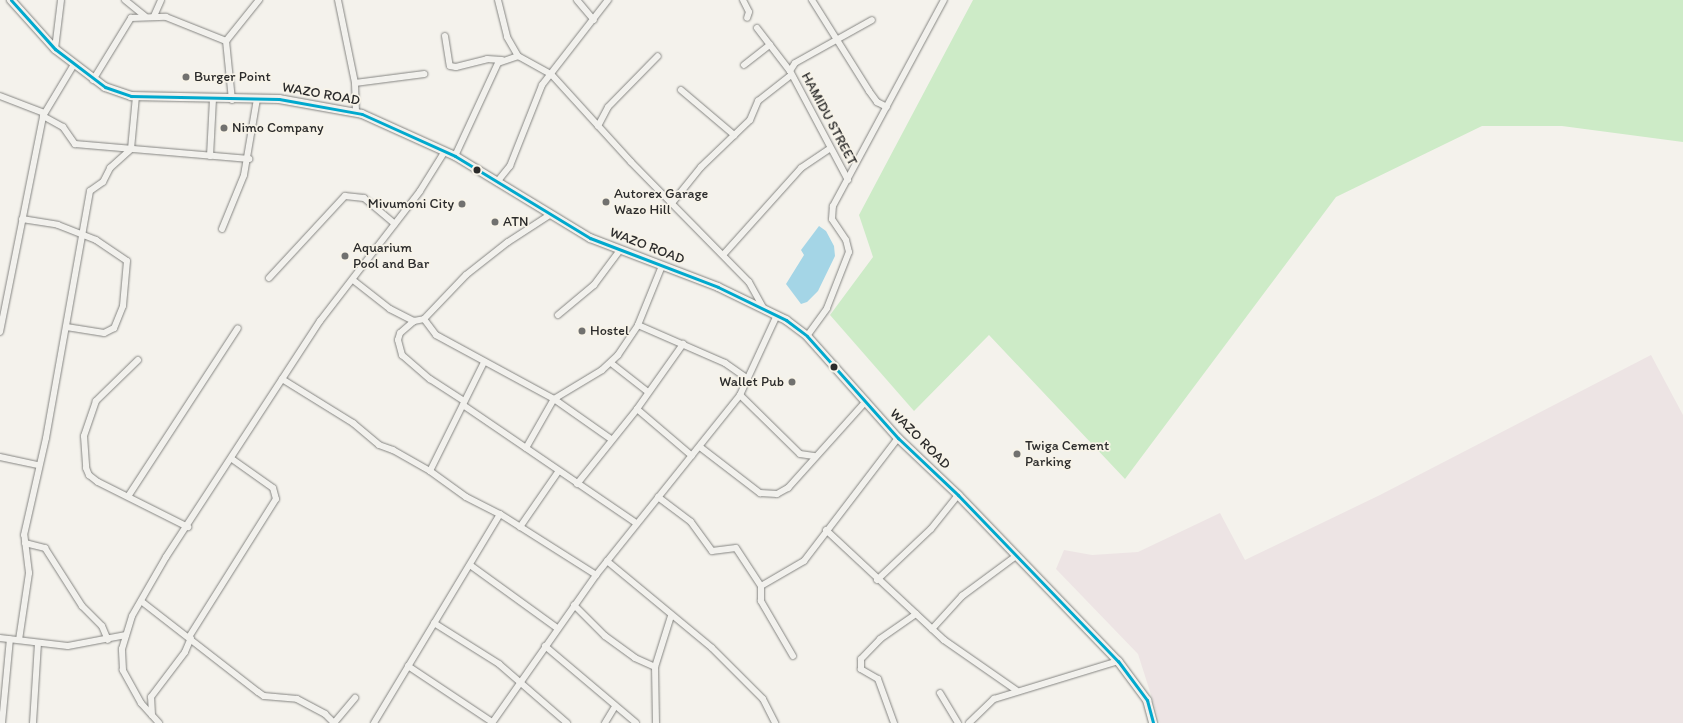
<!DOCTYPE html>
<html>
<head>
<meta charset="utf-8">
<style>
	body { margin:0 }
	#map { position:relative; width:1683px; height:723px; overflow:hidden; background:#f4f2ec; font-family:Itim,sans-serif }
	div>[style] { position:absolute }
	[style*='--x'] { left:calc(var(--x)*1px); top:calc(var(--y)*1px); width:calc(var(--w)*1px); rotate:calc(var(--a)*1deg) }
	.built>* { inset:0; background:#ede4e4 }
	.green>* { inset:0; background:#cdebc7 }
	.water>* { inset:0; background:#a4d5e6 }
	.roads { filter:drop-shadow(0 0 1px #858582) drop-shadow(0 0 1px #858582) }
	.street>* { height:6px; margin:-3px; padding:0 3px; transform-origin:3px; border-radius:3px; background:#f2f1ed }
	.secondary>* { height:8px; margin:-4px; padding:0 4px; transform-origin:4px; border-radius:4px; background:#f2f1ed }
	.bus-1>* { height:3px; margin:-1.5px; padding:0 1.5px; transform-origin:1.5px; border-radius:1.5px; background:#00a9ce }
	.dots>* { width:11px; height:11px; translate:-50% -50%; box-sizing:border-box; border:2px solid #f7f3e8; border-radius:50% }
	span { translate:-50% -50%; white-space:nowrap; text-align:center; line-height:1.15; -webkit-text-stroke:3.5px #f7f3e8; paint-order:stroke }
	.poi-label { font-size:14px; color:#2b2b2b }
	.left { translate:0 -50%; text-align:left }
	.right { translate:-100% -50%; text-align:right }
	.street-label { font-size:14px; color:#2b2b2b }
</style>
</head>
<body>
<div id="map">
	<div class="built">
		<div style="clip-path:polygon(1651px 355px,1683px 415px,1683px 723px,1160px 723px,1138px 654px,1056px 569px,1064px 550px,1092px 555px,1138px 552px,1220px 513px,1245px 560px,1380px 495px)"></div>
	</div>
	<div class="green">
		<div style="clip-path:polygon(973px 0,1683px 0,1683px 142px,1562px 126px,1482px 126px,1336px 197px,1125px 479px,989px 335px,914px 411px,830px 315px,873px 257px,859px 215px)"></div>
	</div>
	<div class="water">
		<div style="clip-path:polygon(819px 226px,826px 231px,834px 246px,835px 256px,818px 291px,807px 302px,801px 304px,786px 284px,804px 255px,801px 250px)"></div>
	</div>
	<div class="roads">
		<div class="street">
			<div style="--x:125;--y:0;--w:26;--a:39"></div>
			<div style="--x:338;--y:0;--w:85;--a:78.4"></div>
			<div style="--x:355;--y:83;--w:29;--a:88"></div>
			<div style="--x:498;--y:0;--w:38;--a:76"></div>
			<div style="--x:507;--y:37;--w:22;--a:60"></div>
			<div style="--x:518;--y:56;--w:38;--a:29"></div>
			<div style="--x:551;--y:74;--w:119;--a:47.7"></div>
			<div style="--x:631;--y:162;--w:168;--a:45.5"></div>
			<div style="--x:749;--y:282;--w:29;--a:61"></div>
			<div style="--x:577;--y:0;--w:26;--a:50"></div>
			<div style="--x:743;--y:0;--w:13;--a:63"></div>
			<div style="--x:749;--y:12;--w:6;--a:108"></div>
			<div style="--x:812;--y:0;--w:107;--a:57.9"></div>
			<div style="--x:869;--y:91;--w:14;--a:54"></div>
			<div style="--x:877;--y:102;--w:11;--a:27"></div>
			<div style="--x:154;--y:16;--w:17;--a:-66"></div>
			<div style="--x:757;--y:28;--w:54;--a:52.5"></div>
			<div style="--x:445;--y:36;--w:30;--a:81"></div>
			<div style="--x:450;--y:66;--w:6;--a:9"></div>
			<div style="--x:456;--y:67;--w:32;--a:-14"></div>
			<div style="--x:487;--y:59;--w:15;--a:4"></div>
			<div style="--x:55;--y:49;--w:49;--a:-83"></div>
			<div style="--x:744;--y:65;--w:33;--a:-38"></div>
			<div style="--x:93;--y:80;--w:73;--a:-58.5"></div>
			<div style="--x:131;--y:18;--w:35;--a:-2"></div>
			<div style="--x:166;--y:17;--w:65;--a:21.8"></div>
			<div style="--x:355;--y:83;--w:70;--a:-7.4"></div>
			<div style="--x:681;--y:90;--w:70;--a:40.3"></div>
			<div style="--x:0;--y:96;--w:47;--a:21.1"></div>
			<div style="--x:232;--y:100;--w:59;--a:-95.8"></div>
			<div style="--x:226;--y:41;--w:53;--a:-51.2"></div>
			<div style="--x:43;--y:116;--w:23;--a:29"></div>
			<div style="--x:63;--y:127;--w:21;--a:55"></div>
			<div style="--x:75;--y:144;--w:175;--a:4.9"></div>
			<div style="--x:598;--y:126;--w:21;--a:-62"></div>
			<div style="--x:608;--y:107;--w:71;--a:-45.6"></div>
			<div style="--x:210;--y:156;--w:57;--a:-87"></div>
			<div style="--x:455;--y:156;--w:102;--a:-65.2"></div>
			<div style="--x:498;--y:63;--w:21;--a:-19"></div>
			<div style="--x:848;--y:180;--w:123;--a:-118"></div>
			<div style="--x:790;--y:71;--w:9;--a:-58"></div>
			<div style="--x:795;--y:63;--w:88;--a:-29.2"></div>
			<div style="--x:497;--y:182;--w:21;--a:-51"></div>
			<div style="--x:510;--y:166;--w:87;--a:-68.4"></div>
			<div style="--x:542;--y:85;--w:108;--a:-52.2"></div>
			<div style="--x:672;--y:203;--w:46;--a:-51.1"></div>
			<div style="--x:701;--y:167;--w:68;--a:-43.8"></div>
			<div style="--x:750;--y:120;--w:21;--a:-67"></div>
			<div style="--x:758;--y:101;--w:42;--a:-38.2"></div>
			<div style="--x:22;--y:219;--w:36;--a:9"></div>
			<div style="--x:58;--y:225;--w:41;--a:21.5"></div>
			<div style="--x:96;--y:240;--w:37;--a:34"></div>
			<div style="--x:127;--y:261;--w:45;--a:95.1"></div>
			<div style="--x:123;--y:306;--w:24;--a:112"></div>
			<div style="--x:114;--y:328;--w:11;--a:153"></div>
			<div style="--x:104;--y:333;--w:38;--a:-171"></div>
			<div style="--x:222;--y:229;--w:58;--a:-67.8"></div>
			<div style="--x:244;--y:175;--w:77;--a:-80.3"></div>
			<div style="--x:723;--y:255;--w:117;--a:-48.1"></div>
			<div style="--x:801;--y:168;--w:34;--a:-34"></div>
			<div style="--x:269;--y:278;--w:112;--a:-47.2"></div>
			<div style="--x:345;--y:196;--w:19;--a:6"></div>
			<div style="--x:364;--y:198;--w:40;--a:40"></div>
			<div style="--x:353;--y:280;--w:47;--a:38.1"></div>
			<div style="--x:390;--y:309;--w:27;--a:27"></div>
			<div style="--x:414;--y:321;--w:10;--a:-11"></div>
			<div style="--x:424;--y:319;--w:20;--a:53"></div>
			<div style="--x:436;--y:335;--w:134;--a:28.5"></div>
			<div style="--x:554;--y:399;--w:70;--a:35.1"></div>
			<div style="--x:558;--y:315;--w:47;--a:-39.8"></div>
			<div style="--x:594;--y:285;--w:44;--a:-53.4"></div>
			<div style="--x:424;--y:319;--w:61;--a:-46.3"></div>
			<div style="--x:466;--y:275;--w:53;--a:-38.2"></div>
			<div style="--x:508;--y:242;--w:51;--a:-33.1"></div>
			<div style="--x:414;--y:321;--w:18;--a:139"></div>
			<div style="--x:400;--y:333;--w:7;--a:106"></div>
			<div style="--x:398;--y:340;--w:16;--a:75"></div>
			<div style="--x:402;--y:355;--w:37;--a:41"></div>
			<div style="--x:430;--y:379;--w:40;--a:32.9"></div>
			<div style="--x:638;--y:325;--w:95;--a:23.6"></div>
			<div style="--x:725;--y:363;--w:28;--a:35"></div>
			<div style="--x:0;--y:332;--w:220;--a:-78.7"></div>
			<div style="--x:43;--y:116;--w:58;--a:-59"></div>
			<div style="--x:807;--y:336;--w:34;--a:-54"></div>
			<div style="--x:827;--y:308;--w:60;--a:-68.6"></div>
			<div style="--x:849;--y:252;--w:12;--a:-104"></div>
			<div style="--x:846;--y:240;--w:25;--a:-124"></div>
			<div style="--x:832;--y:219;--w:13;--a:-86"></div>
			<div style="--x:833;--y:206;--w:234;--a:-61.7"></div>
			<div style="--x:138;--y:360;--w:59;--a:135.7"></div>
			<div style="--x:96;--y:401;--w:37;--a:109"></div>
			<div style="--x:84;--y:436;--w:32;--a:86"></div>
			<div style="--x:86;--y:468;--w:8;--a:67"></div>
			<div style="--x:89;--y:475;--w:11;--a:38"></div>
			<div style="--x:98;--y:482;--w:101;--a:26.6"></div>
			<div style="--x:611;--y:363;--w:47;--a:38.1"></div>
			<div style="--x:282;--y:379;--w:84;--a:31.8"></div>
			<div style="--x:353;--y:423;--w:34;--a:40"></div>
			<div style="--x:379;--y:445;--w:15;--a:20"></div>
			<div style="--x:393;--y:450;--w:43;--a:29.6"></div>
			<div style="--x:430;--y:471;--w:44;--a:35.8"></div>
			<div style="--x:466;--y:497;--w:38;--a:27"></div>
			<div style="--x:500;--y:514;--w:114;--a:32.4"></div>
			<div style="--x:740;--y:395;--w:84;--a:44.5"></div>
			<div style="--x:800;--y:454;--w:14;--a:8"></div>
			<div style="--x:463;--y:405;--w:209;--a:34.3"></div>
			<div style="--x:637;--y:409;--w:72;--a:40.5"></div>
			<div style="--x:700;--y:447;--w:76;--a:37.5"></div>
			<div style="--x:760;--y:493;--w:17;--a:3"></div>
			<div style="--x:777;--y:494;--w:13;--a:-29"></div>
			<div style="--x:788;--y:488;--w:117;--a:-48.1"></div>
			<div style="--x:526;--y:448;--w:56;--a:-60.3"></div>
			<div style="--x:554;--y:399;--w:56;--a:-31.1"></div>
			<div style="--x:602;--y:370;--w:22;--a:-43"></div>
			<div style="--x:618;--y:355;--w:36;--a:-56"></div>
			<div style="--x:638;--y:325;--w:64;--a:-67.9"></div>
			<div style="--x:0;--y:457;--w:39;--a:12"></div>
			<div style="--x:430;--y:471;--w:122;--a:-63.6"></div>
			<div style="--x:577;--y:484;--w:96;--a:-51.3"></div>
			<div style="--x:637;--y:409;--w:80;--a:-54.7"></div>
			<div style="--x:129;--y:495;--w:199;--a:-56.9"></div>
			<div style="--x:658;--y:497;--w:41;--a:37.1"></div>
			<div style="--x:691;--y:522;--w:36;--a:54"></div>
			<div style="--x:712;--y:551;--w:24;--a:-7"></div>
			<div style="--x:736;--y:548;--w:45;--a:56.7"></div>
			<div style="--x:520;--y:527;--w:67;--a:-55.4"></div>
			<div style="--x:826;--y:530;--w:161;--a:43"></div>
			<div style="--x:944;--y:640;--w:88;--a:34.8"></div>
			<div style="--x:25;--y:543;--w:21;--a:14"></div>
			<div style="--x:45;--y:548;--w:69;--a:57.5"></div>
			<div style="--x:82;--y:606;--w:28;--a:45"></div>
			<div style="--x:102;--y:626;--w:15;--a:67"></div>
			<div style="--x:607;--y:561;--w:136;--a:39.6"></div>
			<div style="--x:712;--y:648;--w:72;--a:45"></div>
			<div style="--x:763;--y:699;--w:27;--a:63"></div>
			<div style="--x:470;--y:565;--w:107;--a:35.9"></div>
			<div style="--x:877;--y:580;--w:74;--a:-43.4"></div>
			<div style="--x:931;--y:529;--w:43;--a:-51.5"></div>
			<div style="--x:141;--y:601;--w:148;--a:37.9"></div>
			<div style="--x:258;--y:692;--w:7;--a:34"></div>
			<div style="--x:264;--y:696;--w:33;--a:5"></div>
			<div style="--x:297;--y:699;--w:32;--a:28"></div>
			<div style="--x:325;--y:714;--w:13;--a:45"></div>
			<div style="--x:574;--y:605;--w:44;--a:45"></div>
			<div style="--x:605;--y:636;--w:37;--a:36"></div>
			<div style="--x:635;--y:658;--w:22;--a:24"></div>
			<div style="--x:434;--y:623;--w:77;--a:32.2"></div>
			<div style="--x:499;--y:664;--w:90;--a:40.9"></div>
			<div style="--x:932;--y:629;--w:45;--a:-47.7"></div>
			<div style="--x:962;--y:596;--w:67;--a:-36.5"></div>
			<div style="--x:189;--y:637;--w:163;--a:-57.8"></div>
			<div style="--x:276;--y:499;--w:11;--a:-105"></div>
			<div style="--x:273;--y:488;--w:50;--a:-144.7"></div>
			<div style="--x:0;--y:638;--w:68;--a:6.7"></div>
			<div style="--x:68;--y:646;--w:59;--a:-10.7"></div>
			<div style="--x:19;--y:640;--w:68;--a:-81.5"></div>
			<div style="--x:29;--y:573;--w:38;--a:-97"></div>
			<div style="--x:24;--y:535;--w:99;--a:-77.2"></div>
			<div style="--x:46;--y:438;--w:251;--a:-79.9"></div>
			<div style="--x:90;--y:191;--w:16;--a:-35"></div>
			<div style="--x:103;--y:182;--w:16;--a:-63"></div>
			<div style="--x:110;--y:168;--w:28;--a:-42"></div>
			<div style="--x:131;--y:149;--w:53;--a:-84.6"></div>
			<div style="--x:545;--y:646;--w:119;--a:40.2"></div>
			<div style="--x:793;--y:656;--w:64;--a:-120.2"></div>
			<div style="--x:761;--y:601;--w:15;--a:-90"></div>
			<div style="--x:761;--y:586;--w:50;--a:-30.2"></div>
			<div style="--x:804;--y:561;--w:155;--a:-52.6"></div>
			<div style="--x:408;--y:666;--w:101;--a:33.7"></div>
			<div style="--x:940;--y:693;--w:35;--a:59"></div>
			<div style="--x:152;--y:715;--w:18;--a:-93"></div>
			<div style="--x:151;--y:697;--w:56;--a:-52.9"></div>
			<div style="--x:185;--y:652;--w:15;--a:-67"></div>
			<div style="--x:2;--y:723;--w:84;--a:-84.6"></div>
			<div style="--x:33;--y:723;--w:80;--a:-86.4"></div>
			<div style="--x:159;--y:723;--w:27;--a:-132"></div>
			<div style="--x:141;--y:703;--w:38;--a:-119"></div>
			<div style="--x:123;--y:670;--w:21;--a:-93"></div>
			<div style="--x:122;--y:649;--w:34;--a:-73"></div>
			<div style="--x:132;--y:616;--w:68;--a:-60"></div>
			<div style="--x:166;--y:557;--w:282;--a:-56.9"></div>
			<div style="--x:320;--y:321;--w:164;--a:-52.4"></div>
			<div style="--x:420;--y:191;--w:47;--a:-58"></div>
			<div style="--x:334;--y:723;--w:33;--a:-50"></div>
			<div style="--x:374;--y:723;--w:244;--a:-58.9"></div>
			<div style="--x:492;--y:723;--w:181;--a:-54.9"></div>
			<div style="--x:596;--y:575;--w:231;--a:-51.3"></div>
			<div style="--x:740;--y:395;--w:88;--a:-65.2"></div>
			<div style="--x:605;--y:723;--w:17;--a:-59"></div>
			<div style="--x:656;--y:723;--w:56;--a:-91"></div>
			<div style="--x:655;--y:667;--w:53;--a:-72.6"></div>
			<div style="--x:894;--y:723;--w:47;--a:-110"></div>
			<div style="--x:878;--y:679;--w:20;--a:-150"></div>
			<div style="--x:861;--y:669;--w:10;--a:-90"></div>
			<div style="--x:861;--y:659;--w:28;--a:-46"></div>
			<div style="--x:880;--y:639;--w:44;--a:-34.8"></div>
			<div style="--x:969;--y:723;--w:35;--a:-44"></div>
			<div style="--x:994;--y:699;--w:130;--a:-17"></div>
		</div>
		<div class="secondary">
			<div style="--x:11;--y:0;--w:66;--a:48.1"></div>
			<div style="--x:55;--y:49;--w:63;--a:37.2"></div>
			<div style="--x:105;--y:87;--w:28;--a:19"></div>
			<div style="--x:131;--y:96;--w:148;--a:1.2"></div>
			<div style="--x:279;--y:99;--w:84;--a:10.2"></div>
			<div style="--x:362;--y:114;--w:102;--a:24.3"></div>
			<div style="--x:455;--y:156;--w:158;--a:31.3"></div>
			<div style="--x:590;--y:238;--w:137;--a:20.9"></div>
			<div style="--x:718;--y:287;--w:76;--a:25.9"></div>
			<div style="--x:786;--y:320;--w:26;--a:37"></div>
			<div style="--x:807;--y:336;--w:137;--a:48.3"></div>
			<div style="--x:898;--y:438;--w:83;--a:43.5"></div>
			<div style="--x:958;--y:495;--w:231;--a:46.1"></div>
			<div style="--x:1118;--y:661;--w:49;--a:53.4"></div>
			<div style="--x:1147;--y:700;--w:24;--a:75"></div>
		</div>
	</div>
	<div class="bus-1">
		<div style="--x:11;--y:0;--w:66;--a:48.1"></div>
		<div style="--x:55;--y:49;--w:63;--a:37.2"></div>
		<div style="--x:105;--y:87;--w:28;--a:19"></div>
		<div style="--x:131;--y:96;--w:148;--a:1.2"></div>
		<div style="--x:279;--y:99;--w:84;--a:10.2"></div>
		<div style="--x:362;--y:114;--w:102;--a:24.3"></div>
		<div style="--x:455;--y:156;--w:158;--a:31.3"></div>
		<div style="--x:590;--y:238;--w:137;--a:20.9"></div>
		<div style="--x:718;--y:287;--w:76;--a:25.9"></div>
		<div style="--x:786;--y:320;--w:26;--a:37"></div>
		<div style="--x:807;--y:336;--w:137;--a:48.3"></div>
		<div style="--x:898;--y:438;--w:83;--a:43.5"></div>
		<div style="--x:958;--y:495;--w:231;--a:46.1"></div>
		<div style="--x:1118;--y:661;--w:49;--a:53.4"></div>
		<div style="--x:1147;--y:700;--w:24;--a:75"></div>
	</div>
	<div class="dots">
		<div style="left:186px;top:77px;background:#71716f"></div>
		<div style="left:224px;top:128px;background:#71716f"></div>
		<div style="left:477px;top:170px;background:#2b2b2b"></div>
		<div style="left:606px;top:202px;background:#71716f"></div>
		<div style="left:462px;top:204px;background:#71716f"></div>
		<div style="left:495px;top:222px;background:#71716f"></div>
		<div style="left:345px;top:256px;background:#71716f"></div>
		<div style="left:582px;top:331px;background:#71716f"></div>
		<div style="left:834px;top:367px;background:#2b2b2b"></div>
		<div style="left:792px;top:382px;background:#71716f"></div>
		<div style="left:1017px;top:454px;background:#71716f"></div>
	</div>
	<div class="poi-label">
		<span class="left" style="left:194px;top:77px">Burger Point</span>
		<span class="left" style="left:232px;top:128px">Nimo Company</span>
		<span class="left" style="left:614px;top:202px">Autorex Garage<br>Wazo Hill</span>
		<span class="right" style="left:454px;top:204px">Mivumoni City</span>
		<span class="left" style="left:503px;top:222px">ATN</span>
		<span class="left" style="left:353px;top:256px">Aquarium<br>Pool and Bar</span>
		<span class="left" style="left:590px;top:331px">Hostel</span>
		<span class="right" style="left:784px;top:382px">Wallet Pub</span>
		<span class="left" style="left:1025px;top:454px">Twiga Cement<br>Parking</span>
	</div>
	<div class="street-label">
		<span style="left:321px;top:94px;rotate:10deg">WAZO ROAD</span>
		<span style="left:829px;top:119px;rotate:62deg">HAMIDU STREET</span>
		<span style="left:647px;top:246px;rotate:21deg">WAZO ROAD</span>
		<span style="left:920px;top:439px;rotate:45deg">WAZO ROAD</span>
	</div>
</div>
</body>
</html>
